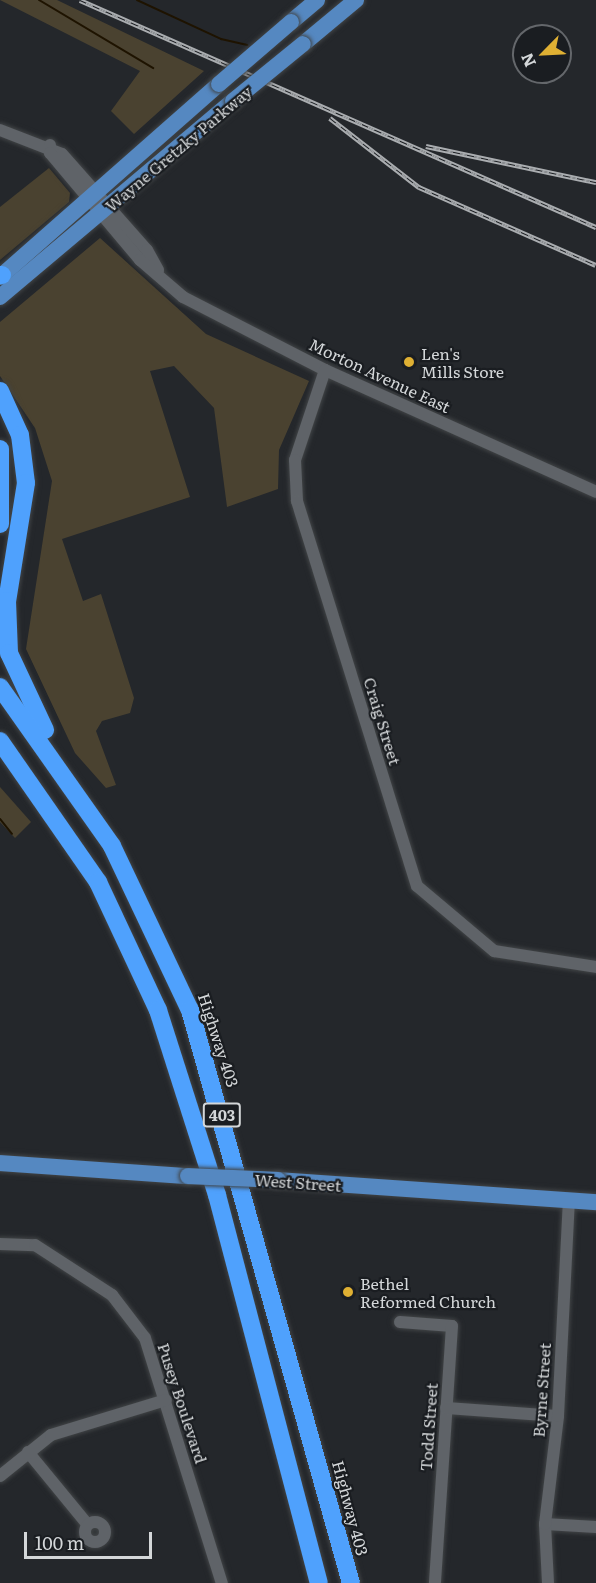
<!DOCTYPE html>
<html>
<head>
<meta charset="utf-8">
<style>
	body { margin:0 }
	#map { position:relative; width:596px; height:1583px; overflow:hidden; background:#24272b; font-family:Literata,serif }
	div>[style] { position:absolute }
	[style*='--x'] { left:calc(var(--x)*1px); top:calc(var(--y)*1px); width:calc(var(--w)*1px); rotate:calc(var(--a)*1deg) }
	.green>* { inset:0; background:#4a4230 }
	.stream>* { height:2px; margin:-1px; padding:0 1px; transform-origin:1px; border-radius:1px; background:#1e1300 }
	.roads { filter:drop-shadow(0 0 2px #414446) drop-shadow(0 0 2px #414446) }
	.minor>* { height:12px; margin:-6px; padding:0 6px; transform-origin:6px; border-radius:6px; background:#5f6368 }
	.minor>.ring { margin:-6px; padding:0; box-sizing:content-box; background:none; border:12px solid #5f6368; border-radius:50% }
	.major>* { height:16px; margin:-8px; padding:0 8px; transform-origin:8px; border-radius:8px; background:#5588c1 }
	.highway>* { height:18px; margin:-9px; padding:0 9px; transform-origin:9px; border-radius:9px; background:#4fa1fd }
	.rail>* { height:4.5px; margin-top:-2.25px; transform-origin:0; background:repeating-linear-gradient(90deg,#1a1d21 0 7px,#aaadb0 0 14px); box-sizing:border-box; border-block:2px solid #aaadb0 }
	.bridges { filter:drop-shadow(0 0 2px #414446) drop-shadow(0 0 2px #414446) }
	.major-bridge>* { height:16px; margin:-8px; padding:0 8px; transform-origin:8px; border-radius:8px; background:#5588c1 }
	.dots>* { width:16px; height:16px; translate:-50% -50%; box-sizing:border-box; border:3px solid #1a1d21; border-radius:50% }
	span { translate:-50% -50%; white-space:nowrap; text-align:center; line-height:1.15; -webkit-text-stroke:4.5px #1a1d21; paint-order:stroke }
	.shield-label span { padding:2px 4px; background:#1a1d21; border:2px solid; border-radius:4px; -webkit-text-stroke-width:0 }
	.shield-label { font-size:15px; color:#d4d7d9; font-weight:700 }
	.street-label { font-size:16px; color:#d4d7d9 }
	.poi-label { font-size:16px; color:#d4d7d9 }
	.left { translate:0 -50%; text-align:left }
	.north { position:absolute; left:512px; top:24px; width:60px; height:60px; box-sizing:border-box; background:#1a1d21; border:2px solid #64676b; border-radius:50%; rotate:246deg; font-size:16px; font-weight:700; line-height:24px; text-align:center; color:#d4d7d9 }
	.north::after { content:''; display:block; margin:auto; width:21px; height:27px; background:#dfb033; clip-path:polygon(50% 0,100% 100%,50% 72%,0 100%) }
	.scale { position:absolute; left:24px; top:1532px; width:128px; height:27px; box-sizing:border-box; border:3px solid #d4d7d9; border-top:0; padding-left:8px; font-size:18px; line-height:21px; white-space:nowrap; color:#d4d7d9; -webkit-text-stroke:4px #1a1d21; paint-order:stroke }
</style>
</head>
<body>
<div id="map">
	<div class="green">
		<div style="clip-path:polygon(0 0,57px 0,204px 71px,134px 134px,111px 111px,140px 71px)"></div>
		<div style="clip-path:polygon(49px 168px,70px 193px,69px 202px,0 260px,0 207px)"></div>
		<div style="clip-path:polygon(100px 238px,206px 334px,309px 381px,279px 450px,278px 489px,227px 507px,214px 408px,174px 366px,150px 371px,190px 497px,62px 539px,83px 601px,101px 594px,134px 698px,130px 713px,102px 721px,96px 731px,116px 785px,106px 788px,75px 753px,26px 649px,52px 481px,35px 428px,0 376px,0 322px)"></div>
		<div style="clip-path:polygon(0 787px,31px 822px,15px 838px,0 822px)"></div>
	</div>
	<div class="stream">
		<div style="--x:39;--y:0;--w:133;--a:30.8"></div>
		<div style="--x:137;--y:0;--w:93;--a:24.9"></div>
		<div style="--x:221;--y:39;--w:27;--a:13"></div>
		<div style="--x:0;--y:819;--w:19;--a:51"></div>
	</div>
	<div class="roads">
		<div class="minor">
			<div style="--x:0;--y:130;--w:66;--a:21.2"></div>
			<div style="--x:62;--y:154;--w:128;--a:48.5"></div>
			<div style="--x:147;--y:250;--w:23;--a:61"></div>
			<div style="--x:50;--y:145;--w:8;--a:90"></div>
			<div style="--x:50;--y:153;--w:140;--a:49.9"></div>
			<div style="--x:140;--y:260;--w:57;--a:40.7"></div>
			<div style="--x:183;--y:297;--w:160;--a:27.2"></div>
			<div style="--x:325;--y:370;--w:297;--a:24.2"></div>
			<div style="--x:325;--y:370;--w:95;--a:108.4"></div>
			<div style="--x:295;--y:460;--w:41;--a:87.2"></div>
			<div style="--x:297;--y:501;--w:403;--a:72.7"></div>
			<div style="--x:417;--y:886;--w:101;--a:40.2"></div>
			<div style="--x:494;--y:951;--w:103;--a:8.9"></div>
			<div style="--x:0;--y:1244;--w:35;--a:2"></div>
			<div style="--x:35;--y:1245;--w:92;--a:33"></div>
			<div style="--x:112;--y:1295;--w:54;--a:52.5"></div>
			<div style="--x:145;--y:1338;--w:257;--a:72.6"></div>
			<div style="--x:400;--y:1322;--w:52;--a:4.4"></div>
			<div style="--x:452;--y:1326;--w:258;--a:93.8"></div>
			<div style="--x:446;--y:1408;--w:112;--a:4.1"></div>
			<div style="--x:28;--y:1452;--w:94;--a:50.6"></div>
			<div style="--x:0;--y:1476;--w:65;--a:-38.8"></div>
			<div style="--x:51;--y:1435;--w:120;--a:-16.9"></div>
			<div class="ring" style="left:85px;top:1522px;width:8px;height:8px"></div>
			<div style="--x:545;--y:1524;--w:51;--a:3.4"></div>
			<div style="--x:548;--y:1583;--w:59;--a:-92.9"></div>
			<div style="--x:545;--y:1524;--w:109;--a:-83.1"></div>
			<div style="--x:558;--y:1416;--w:216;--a:-87.1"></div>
		</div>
		<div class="major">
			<div style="--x:291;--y:22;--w:34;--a:-40"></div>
			<div style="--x:303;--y:44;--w:69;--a:-39.7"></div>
			<div style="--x:0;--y:277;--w:292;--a:-41.4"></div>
			<div style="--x:0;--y:297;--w:304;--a:-40.1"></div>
			<div style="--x:0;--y:1163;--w:188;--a:4"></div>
			<div style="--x:278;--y:1180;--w:319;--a:4"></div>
		</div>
		<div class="highway">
			<div style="--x:0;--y:275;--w:2;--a:0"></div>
			<div style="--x:0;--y:391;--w:48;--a:65.6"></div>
			<div style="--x:20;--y:435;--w:48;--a:82.9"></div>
			<div style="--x:26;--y:483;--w:120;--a:99.1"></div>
			<div style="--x:7;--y:601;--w:52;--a:87.8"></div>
			<div style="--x:9;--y:653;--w:85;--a:64.9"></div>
			<div style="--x:0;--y:449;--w:75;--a:90"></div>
			<div style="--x:0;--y:687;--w:194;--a:54.8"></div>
			<div style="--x:112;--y:846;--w:182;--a:64.6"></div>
			<div style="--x:190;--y:1010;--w:595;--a:74.31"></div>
			<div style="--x:0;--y:741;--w:172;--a:55.2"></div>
			<div style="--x:98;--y:882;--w:141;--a:64.9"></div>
			<div style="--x:158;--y:1010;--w:194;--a:72.3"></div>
			<div style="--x:217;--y:1195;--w:401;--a:75.3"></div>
		</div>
	</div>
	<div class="rail">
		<div style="--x:80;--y:0;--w:564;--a:23.75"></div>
		<div style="--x:330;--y:118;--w:113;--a:37.8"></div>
		<div style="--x:419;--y:187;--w:193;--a:23.8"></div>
		<div style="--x:426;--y:146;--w:174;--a:12"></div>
	</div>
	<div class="bridges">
		<div class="major-bridge">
			<div style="--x:219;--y:84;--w:95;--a:-40.7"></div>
			<div style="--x:233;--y:101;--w:90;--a:-39.2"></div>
			<div style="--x:188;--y:1176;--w:90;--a:2.5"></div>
		</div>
	</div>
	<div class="dots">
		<div style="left:409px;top:362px;background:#dfb033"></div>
		<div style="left:348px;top:1292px;background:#dfb033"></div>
	</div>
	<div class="shield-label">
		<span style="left:222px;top:1115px">403</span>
	</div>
	<div class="street-label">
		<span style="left:178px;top:148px;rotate:-40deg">Wayne Gretzky Parkway</span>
		<span style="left:380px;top:375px;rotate:25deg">Morton Avenue East</span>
		<span style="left:383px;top:721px;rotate:73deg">Craig Street</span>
		<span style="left:219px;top:1040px;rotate:72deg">Highway 403</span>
		<span style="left:298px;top:1182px;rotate:4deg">West Street</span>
		<span style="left:541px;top:1390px;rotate:-86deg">Byrne Street</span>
		<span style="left:183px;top:1403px;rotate:72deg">Pusey Boulevard</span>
		<span style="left:428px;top:1427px;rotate:-86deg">Todd Street</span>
		<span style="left:351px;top:1508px;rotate:75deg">Highway 403</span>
	</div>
	<div class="poi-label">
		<span class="left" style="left:421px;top:362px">Len's<br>Mills Store</span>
		<span class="left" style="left:360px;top:1292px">Bethel<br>Reformed Church</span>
	</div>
	<div class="north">N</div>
	<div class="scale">100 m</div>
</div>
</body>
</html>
